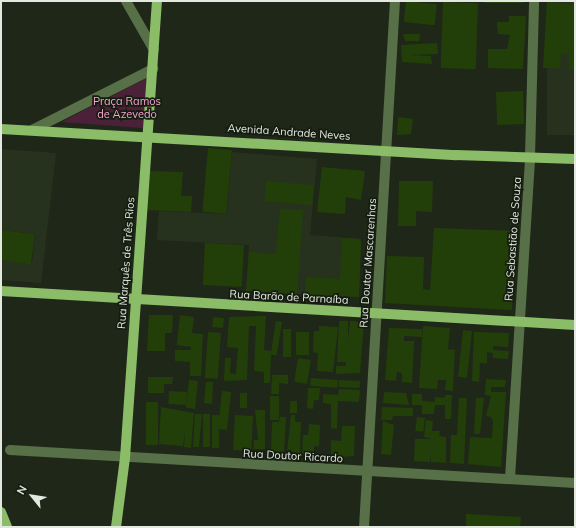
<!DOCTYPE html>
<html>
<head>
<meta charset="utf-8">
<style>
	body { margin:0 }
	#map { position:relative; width:576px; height:528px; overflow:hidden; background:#1f2719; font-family:Mulish,sans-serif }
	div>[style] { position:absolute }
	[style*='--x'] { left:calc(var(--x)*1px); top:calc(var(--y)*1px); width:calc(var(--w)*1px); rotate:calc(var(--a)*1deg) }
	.built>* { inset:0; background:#26321e; transform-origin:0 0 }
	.green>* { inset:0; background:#4b2139 }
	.building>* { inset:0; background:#233f09; transform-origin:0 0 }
	.minor>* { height:10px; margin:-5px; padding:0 5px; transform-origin:5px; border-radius:5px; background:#587048 }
	.major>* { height:10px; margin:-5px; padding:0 5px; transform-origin:5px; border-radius:5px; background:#8bbc68 }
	span { translate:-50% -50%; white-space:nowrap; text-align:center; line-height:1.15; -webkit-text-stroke:3.5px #151d10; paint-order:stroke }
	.park-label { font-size:11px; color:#f9a3d1 }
	.street-label { font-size:11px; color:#e3e9e0 }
	.frame { position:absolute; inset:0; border:2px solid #e3e9e0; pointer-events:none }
	.north { position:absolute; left:12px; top:476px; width:40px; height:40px; -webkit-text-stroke:3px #151d10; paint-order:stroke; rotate:300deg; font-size:11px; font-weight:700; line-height:16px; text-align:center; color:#e3e9e0 }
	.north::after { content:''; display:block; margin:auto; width:14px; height:18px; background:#e3e9e0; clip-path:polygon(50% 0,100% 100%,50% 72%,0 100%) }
</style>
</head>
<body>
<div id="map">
	<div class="built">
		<div style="left:547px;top:1px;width:28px;height:134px"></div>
		<div style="clip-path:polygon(1px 149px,56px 153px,41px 283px,1px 280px,1px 260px,32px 263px,35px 234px,1px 230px)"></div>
		<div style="clip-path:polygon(232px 152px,317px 159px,310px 235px,361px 239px,359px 297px,246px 291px,249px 245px,157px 240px,159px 211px,227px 214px)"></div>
	</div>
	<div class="green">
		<div style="clip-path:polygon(149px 77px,143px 128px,61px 122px)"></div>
	</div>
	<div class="building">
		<div style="left:406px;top:1px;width:31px;height:21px;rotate:6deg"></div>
		<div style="left:484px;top:1px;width:40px;height:2px"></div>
		<div style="clip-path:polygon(547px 1px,571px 5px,575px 1px,575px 70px,569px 70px,569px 53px,561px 53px,560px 68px,543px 68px)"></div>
		<div style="left:443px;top:2px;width:35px;height:66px;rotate:2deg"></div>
		<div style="clip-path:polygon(509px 16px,526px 16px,523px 69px,488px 68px,488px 49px,507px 49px,510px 35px,498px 34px,497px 22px,509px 22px)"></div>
		<div style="clip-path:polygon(403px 34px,420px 34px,419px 41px,405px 41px)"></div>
		<div style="clip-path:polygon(437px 43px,438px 54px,408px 55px,431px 56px,432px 64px,402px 62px,401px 45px)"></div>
		<div style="left:523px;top:91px;width:33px;height:27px;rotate:88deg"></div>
		<div style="clip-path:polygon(398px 117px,413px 119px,411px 134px,397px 135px)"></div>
		<div style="left:208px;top:148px;width:24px;height:64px;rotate:5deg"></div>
		<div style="clip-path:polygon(322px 167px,365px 171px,361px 200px,346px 197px,345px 214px,317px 212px)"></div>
		<div style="clip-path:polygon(149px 171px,183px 172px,181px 196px,192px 196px,191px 212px,147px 210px)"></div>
		<div style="left:266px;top:181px;width:48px;height:20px;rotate:5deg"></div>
		<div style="clip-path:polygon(399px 181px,433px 181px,432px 212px,416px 211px,416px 226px,398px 226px)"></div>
		<div style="clip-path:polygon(280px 209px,303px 210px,297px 294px,246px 291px,249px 252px,276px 254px)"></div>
		<div style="clip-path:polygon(434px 228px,515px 231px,512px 310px,385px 303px,387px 256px,424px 257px,423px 289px,430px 290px)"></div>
		<div style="left:1px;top:230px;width:34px;height:30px;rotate:7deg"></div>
		<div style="clip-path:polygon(342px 238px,361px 239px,359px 297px,305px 295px,306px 277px,340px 279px)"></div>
		<div style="left:205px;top:243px;width:39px;height:42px;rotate:3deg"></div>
		<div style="clip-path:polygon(149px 315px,173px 315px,172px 333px,165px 333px,165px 351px,147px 351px)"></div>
		<div style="clip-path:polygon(180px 315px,194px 317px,192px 333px,203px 334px,201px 376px,190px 376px,190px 362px,175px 361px,175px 350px,191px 350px,191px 347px,177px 345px)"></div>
		<div style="clip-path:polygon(266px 316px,264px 350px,271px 351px,270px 383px,264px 383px,264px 372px,254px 371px,256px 326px,249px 326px,247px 380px,224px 381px,225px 358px,231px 358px,230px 373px,236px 374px,238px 348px,227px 347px,229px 317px)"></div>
		<div style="left:213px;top:317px;width:11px;height:10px;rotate:5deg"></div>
		<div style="left:276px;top:321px;width:6px;height:34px;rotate:9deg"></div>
		<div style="clip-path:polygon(339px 321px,348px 321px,348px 340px,350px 321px,364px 322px,360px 373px,336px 374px,336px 366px,346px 366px,346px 362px,337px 362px)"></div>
		<div style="clip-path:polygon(319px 326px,338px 327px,333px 372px,317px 371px,318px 353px,313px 352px,314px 331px,319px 331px)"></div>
		<div style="clip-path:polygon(423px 326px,450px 328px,448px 349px,455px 350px,453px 391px,445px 390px,446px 380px,438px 380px,437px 389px,419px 388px)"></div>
		<div style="clip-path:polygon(389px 328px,422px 329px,422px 337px,404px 336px,404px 341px,414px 341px,412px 383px,402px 382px,402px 373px,397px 372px,396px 381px,385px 380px)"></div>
		<div style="left:283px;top:329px;width:8px;height:28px"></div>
		<div style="left:463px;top:330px;width:9px;height:47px;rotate:6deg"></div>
		<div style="left:208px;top:332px;width:13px;height:46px;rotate:4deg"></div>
		<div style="left:296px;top:332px;width:13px;height:23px"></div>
		<div style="clip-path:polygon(474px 332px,509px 333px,508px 347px,493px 346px,493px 350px,509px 351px,508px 359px,493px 358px,493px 353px,487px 352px,487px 363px,480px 363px,479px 382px,472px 381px)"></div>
		<div style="left:298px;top:358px;width:13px;height:24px;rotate:9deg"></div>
		<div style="clip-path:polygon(272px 375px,288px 375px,288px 384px,279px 383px,279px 394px,271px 394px)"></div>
		<div style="clip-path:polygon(148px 377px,173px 377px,172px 384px,164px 384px,164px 393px,148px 393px)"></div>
		<div style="left:311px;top:378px;width:27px;height:8px;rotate:4deg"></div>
		<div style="clip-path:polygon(486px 379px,506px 380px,505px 387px,491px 387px,491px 392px,506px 392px,501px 467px,468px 464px,470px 437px,492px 438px,493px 421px,491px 417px,486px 416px,491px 396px,485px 395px)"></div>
		<div style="left:189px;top:380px;width:9px;height:28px;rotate:6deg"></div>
		<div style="left:339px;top:380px;width:21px;height:7px;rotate:3deg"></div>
		<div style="clip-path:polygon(206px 382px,213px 382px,212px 404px,204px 403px)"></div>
		<div style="clip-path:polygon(308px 388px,320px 388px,319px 400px,314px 400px,313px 409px,307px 408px)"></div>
		<div style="clip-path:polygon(339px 389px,360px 390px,359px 402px,338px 401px,337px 429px,331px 428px,331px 404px,323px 403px,323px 394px,338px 395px)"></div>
		<div style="left:169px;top:391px;width:18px;height:13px;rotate:3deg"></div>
		<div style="left:222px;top:391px;width:9px;height:38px;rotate:6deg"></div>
		<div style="clip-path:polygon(384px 392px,406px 393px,409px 405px,383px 403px)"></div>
		<div style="left:240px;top:393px;width:7px;height:15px"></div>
		<div style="left:412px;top:394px;width:10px;height:11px"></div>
		<div style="clip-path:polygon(445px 395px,452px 395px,451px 419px,445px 419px,445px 405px,435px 405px,434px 414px,422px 414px,422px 401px,435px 402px,435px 397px,445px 398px)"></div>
		<div style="left:270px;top:396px;width:9px;height:24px"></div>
		<div style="clip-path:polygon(459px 398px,467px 398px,464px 464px,450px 463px,451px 435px,457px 435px)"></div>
		<div style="clip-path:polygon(476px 398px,484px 398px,480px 434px,474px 434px)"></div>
		<div style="left:290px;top:401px;width:7px;height:12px"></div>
		<div style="left:146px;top:402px;width:12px;height:43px"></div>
		<div style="clip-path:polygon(161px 407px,194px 413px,191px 448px,184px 447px,185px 432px,183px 446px,159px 444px)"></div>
		<div style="clip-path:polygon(382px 407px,413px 408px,413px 416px,393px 416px,392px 420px,381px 420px)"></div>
		<div style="clip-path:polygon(255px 410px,265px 410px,265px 449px,254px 449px,254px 440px,258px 440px)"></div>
		<div style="clip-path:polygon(195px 414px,202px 414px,199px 447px,193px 447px)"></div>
		<div style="left:203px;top:414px;width:7px;height:33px"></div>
		<div style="left:212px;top:415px;width:7px;height:33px"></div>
		<div style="left:235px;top:415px;width:18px;height:35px;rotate:3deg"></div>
		<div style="clip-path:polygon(291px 415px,295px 415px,295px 422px,301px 422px,300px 453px,287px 452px)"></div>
		<div style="clip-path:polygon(280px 417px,286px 417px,284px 452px,271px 451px,272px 422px,279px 422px)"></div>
		<div style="left:417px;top:417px;width:8px;height:14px;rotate:7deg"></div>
		<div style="clip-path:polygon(426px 420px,433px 421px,432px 431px,440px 431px,439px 436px,446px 437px,446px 463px,431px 462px,431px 452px,430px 462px,414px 461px,415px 439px,432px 439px,424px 437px)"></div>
		<div style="clip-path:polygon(383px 421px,394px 425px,391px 455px,381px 454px)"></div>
		<div style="clip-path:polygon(309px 424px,320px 425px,319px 446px,314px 446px,314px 454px,302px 454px,303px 435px,308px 435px)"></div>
		<div style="clip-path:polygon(342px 426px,355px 426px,354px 456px,331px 458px,331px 440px,341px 441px)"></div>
		<div style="clip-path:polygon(466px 514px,521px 517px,520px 527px,466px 527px)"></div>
	</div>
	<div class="minor">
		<div style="--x:126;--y:1;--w:56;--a:60.3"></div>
		<div style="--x:32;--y:130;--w:136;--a:-26.8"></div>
		<div style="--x:10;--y:450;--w:566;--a:3.34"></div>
		<div style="--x:510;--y:478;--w:322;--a:-86.4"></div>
		<div style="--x:530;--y:157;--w:156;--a:-88.5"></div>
		<div style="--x:364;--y:527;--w:527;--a:-86.63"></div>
	</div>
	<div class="major">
		<div style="--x:1;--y:129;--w:456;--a:3.3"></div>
		<div style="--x:456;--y:155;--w:119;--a:1.9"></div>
		<div style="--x:1;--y:291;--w:575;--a:3.39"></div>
		<div style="--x:1;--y:512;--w:16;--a:68"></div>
		<div style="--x:116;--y:527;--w:70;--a:-82.6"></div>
		<div style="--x:125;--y:458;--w:458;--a:-86"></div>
	</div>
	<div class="park-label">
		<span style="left:127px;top:108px">Praça Ramos<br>de Azevedo</span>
	</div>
	<div class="street-label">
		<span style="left:289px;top:132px;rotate:4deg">Avenida Andrade Neves</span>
		<span style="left:513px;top:239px;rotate:-86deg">Rua Sebastião de Souza</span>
		<span style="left:126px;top:263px;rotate:-86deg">Rua Marquês de Três Rios</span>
		<span style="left:368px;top:263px;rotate:-86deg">Rua Doutor Mascarenhas</span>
		<span style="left:289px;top:297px;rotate:3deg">Rua Barão de Parnaíba</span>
		<span style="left:293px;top:456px;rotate:3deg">Rua Doutor Ricardo</span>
	</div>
	<div class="frame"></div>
	<div class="north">N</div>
</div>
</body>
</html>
